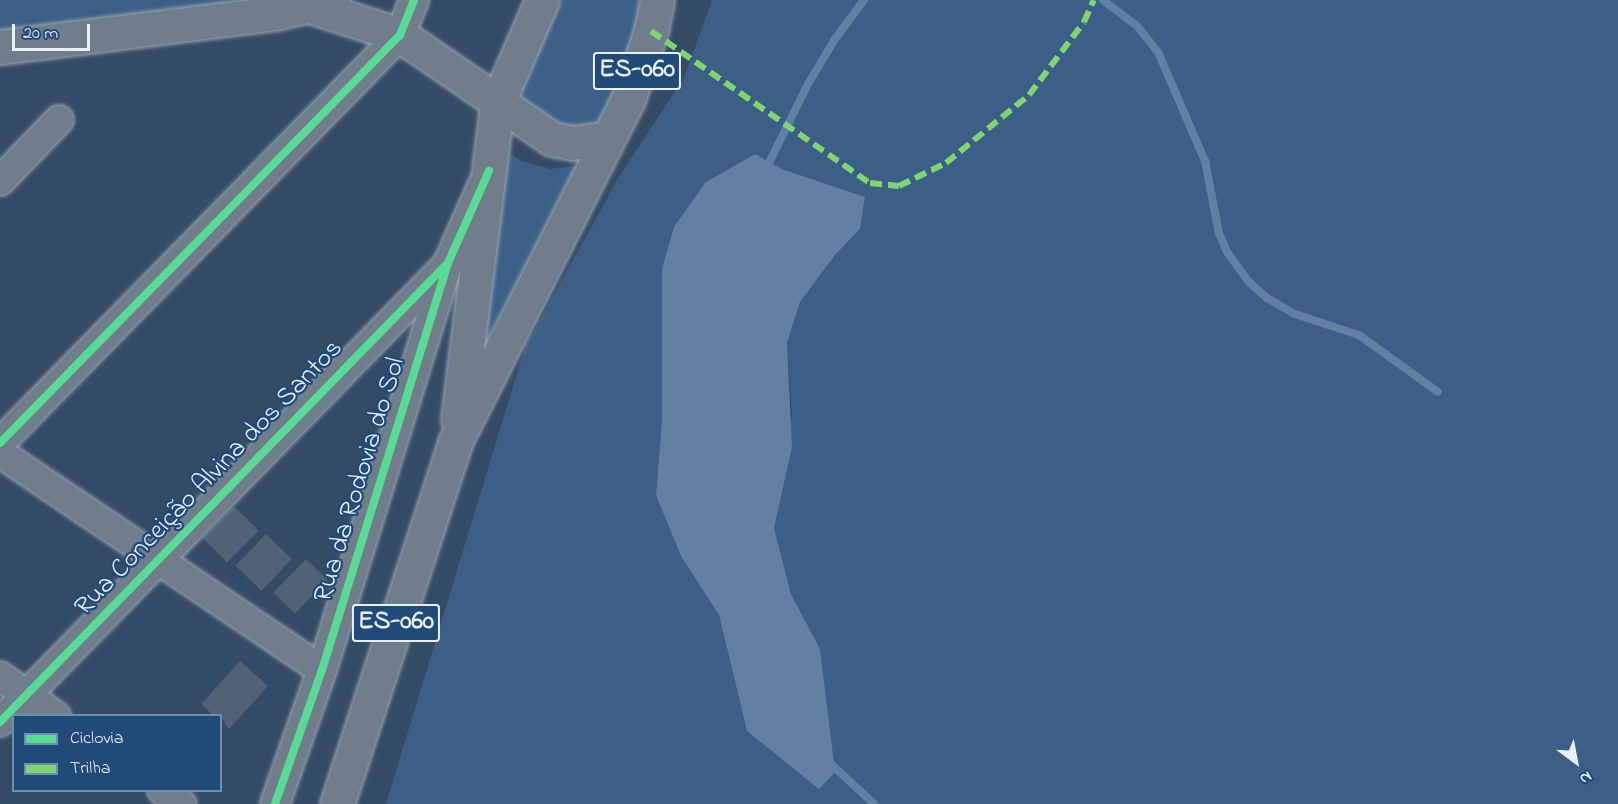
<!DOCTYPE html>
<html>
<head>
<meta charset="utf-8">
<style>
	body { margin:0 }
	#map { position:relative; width:1618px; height:804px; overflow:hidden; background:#344b65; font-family:"Indie Flower",sans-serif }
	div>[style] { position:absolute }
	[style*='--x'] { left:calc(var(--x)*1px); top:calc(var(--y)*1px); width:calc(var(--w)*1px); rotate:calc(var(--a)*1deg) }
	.green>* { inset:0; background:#3b5f87 }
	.water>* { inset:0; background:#6280a1 }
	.stream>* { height:8px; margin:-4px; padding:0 4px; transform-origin:4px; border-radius:4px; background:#6280a1 }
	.building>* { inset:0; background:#516275; transform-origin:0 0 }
	.roads { filter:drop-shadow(0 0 2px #9aa6b3) drop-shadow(0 0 2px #9aa6b3) }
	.minor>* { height:28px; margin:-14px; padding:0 14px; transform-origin:14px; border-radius:14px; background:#707e8c }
	.tertiary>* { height:33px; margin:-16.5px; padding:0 16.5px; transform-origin:16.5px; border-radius:16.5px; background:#707e8c }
	.primary>* { height:33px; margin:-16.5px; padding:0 16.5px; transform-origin:16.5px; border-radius:16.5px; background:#707e8c }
	.quiet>* { height:6px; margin-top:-3px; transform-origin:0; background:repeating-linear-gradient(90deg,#7fd670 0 12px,transparent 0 18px) }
	.cycleway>* { height:8px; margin:-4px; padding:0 4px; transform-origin:4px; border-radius:4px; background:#5adb95 }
	span { translate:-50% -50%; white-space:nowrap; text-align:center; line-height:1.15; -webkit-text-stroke:4.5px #1f4a7a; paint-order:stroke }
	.shield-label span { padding:2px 4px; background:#1f4a7a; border:2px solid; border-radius:4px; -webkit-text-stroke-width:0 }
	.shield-label { font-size:26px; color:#e8f1f8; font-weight:700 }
	.street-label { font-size:27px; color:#e8f1f8 }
	.legend { position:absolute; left:12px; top:714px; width:210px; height:78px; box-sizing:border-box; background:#1f4a7a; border:2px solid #6f8dac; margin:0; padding:8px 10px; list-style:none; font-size:18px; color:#e8f1f8 }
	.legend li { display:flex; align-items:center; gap:12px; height:30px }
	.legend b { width:30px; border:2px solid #6f8dac }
	.north { position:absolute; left:1546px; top:732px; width:60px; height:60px; -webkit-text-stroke:4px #1f4a7a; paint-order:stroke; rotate:148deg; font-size:16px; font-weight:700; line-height:24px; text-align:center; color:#e8f1f8 }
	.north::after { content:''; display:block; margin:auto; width:21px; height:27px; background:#e8f1f8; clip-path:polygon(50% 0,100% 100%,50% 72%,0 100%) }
	.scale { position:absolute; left:12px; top:24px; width:78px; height:27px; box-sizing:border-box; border:3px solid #e8f1f8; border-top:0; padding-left:8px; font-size:18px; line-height:21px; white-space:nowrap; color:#e8f1f8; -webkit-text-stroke:4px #1f4a7a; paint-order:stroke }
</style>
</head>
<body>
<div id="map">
	<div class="green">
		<div style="clip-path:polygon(0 0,306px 0,0 35px)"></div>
		<div style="clip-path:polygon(560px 0,639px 0,641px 12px,604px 122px,563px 131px,522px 98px,524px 70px)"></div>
		<div style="clip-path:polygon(evenodd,712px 0,1618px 0,1618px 804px,386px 804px,525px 347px,620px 175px,684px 78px,712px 0,755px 154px,782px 169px,865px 197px,860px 229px,835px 255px,800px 302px,787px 343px,792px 414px,774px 528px,791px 594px,820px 649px,825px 697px,747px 731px,719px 615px,656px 495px,662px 420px,706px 182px,755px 154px)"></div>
		<div style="clip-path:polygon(492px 140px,521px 161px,550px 169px,583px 165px,480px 352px)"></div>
	</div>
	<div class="water">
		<div style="clip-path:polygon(755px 154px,782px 169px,865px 197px,860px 229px,835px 255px,800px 302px,787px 343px,792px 447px,774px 528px,791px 594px,820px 649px,835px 772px,819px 789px,747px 731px,719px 615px,681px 556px,656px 495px,662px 420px,662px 269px,674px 227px,706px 182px)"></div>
	</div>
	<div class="stream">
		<div style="--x:1103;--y:0;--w:43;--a:37.4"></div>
		<div style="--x:1137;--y:26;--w:33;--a:51"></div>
		<div style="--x:1158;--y:52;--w:119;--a:66.7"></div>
		<div style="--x:1205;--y:161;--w:73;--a:79"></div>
		<div style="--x:1219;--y:233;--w:21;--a:67"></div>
		<div style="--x:1227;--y:252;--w:37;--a:54"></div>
		<div style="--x:1249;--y:282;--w:24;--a:42"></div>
		<div style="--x:1267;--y:298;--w:32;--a:30"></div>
		<div style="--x:1295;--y:314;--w:67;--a:18.2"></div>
		<div style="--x:1359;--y:335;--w:97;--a:35.8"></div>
		<div style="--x:766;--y:169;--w:95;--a:-63.7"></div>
		<div style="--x:808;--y:84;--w:52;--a:-59"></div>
		<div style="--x:835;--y:39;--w:49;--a:-53.4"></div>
		<div style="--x:829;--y:762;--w:62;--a:43"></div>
	</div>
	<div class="building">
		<div style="left:234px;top:506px;width:35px;height:45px;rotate:45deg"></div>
		<div style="left:266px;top:534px;width:36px;height:44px;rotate:44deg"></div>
		<div style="left:306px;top:559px;width:30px;height:47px;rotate:44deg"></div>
		<div style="clip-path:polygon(240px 661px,268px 686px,229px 729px,220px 716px,214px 716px,201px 704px)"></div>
	</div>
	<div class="roads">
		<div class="minor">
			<div style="--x:0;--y:181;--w:85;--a:-46"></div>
			<div style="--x:0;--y:443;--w:571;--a:-45.57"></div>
			<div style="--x:400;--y:35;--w:38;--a:-68"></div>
			<div style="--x:0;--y:453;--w:388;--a:34"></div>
			<div style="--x:0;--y:676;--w:69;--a:35.5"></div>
			<div style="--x:0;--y:722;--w:636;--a:-45.64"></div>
			<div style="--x:162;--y:790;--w:24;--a:36"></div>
			<div style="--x:275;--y:804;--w:142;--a:-70.7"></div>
			<div style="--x:322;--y:670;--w:426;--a:-72.8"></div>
			<div style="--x:448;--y:263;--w:86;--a:-66.1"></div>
		</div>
		<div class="tertiary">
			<div style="--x:310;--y:6;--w:95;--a:17.9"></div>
			<div style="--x:400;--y:35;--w:184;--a:34.4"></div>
			<div style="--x:552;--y:139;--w:20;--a:11"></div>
			<div style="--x:572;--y:143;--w:36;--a:-8"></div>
			<div style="--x:0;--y:47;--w:277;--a:-7"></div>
			<div style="--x:275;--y:13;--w:59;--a:-12.6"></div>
		</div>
		<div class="primary">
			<div style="--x:458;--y:419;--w:317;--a:-82.9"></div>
			<div style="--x:497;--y:104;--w:113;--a:-66.6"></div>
			<div style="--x:337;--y:804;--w:381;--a:-71.9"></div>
			<div style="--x:455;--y:442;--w:383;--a:-63.2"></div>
			<div style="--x:628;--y:100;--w:73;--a:-71.6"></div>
			<div style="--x:651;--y:31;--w:32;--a:-79"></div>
		</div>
	</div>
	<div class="quiet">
		<div style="--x:651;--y:31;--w:267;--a:34.8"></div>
		<div style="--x:870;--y:183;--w:29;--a:6"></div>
		<div style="--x:899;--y:186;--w:52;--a:-26.1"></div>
		<div style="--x:946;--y:163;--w:107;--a:-39.3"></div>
		<div style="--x:1029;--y:95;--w:91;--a:-53"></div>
		<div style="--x:1084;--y:22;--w:24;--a:-66"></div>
	</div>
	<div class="cycleway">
		<div style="--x:0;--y:443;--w:571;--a:-45.57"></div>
		<div style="--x:400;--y:35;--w:38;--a:-68"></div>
		<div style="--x:0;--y:722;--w:639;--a:-45.7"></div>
		<div style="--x:275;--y:804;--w:142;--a:-70.7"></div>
		<div style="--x:322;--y:670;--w:426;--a:-72.8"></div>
		<div style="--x:448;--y:263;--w:101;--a:-66"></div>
	</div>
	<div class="shield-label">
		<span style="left:637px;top:71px">ES-060</span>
		<span style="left:396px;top:623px">ES-060</span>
	</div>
	<div class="street-label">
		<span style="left:209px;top:478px;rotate:-46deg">Rua Conceição Alvina dos Santos</span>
		<span style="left:360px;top:480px;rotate:-73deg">Rua da Rodovia do Sol</span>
	</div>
	<ul class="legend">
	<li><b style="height:8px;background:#5adb95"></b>Ciclovia</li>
	<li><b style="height:8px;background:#7fd670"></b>Trilha</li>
	</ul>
	<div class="north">N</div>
	<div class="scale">20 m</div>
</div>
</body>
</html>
